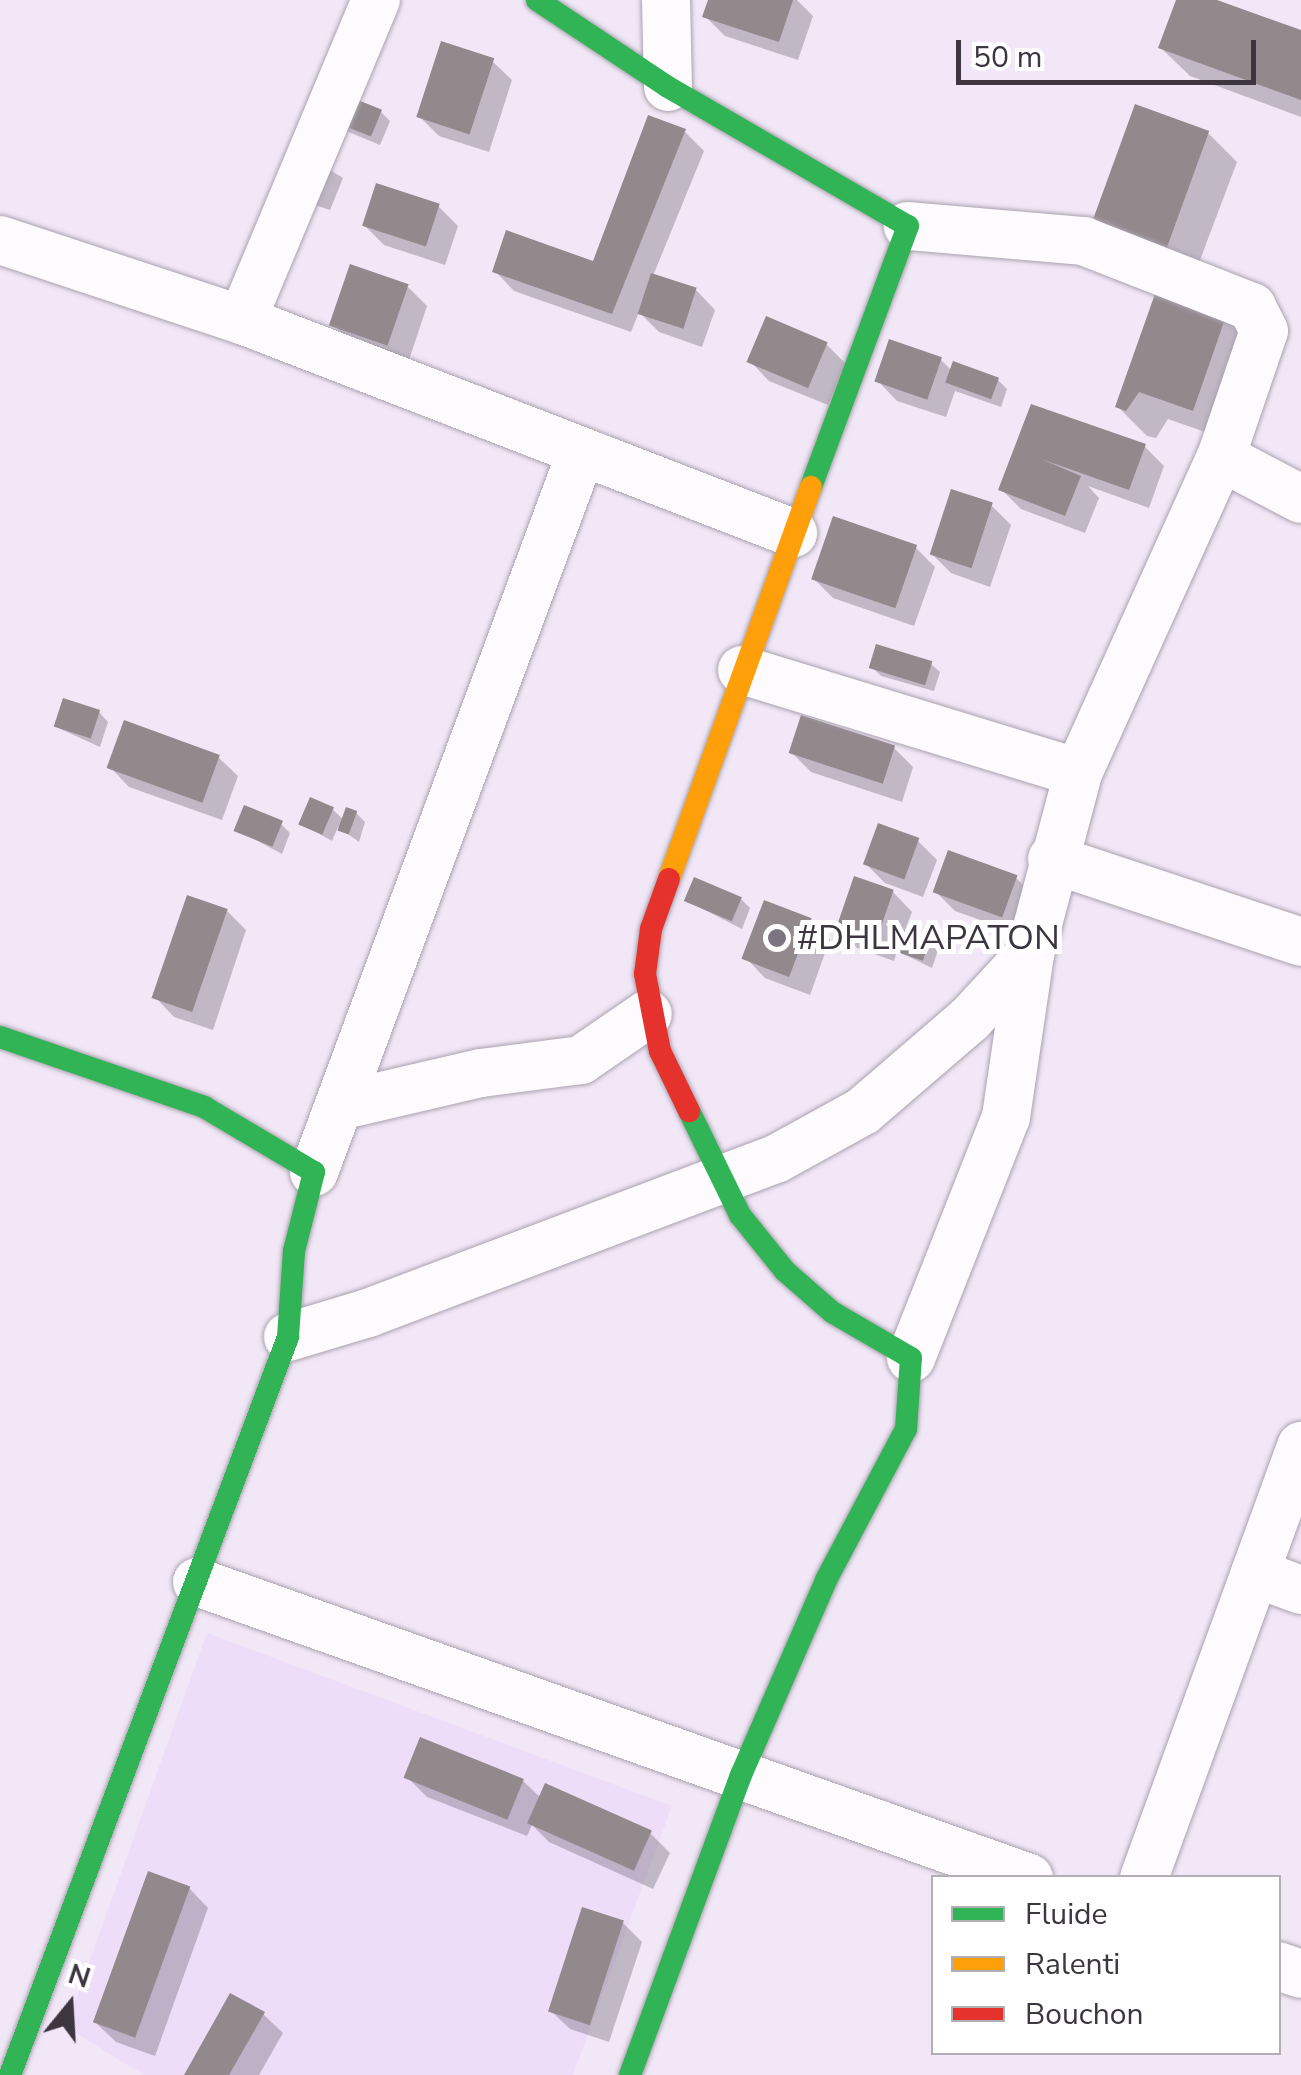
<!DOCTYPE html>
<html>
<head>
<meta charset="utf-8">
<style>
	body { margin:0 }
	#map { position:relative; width:1301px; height:2075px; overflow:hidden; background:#f1e7f7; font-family:"Nunito Sans",sans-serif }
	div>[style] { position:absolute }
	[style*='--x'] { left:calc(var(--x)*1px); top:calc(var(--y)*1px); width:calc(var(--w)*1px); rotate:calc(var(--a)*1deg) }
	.built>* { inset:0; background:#eeddf8 }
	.shadow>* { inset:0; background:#0003 }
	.building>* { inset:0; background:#92898d; transform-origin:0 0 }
	.roads { filter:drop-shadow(0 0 2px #aaa2ae) drop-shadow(0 0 2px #aaa2ae) }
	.street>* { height:48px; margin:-24px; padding:0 24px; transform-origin:24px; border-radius:24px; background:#fdfbfe }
	.fast>* { height:22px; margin:-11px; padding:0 11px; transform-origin:11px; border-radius:11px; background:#30b455 }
	.slow>* { height:22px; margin:-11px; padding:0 11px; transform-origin:11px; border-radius:11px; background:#ff9f0a }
	.jam>* { height:22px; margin:-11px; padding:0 11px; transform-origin:11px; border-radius:11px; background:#e5322d }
	.dots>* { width:28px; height:28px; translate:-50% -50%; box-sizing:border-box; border:5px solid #fff; border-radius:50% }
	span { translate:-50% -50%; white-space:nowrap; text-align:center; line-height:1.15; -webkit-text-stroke:10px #fff; paint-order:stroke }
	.poi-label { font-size:35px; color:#3d3641 }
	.left { translate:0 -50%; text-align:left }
	.legend { position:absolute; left:931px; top:1875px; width:350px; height:180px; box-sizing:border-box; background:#fff; border:2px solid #b1afb3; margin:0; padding:12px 18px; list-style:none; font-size:30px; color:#3d3641 }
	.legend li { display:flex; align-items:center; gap:20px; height:50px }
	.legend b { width:50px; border:2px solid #b1afb3 }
	.north { position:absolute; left:20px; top:1955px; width:100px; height:100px; -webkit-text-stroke:8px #fff; paint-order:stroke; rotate:18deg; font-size:28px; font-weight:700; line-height:40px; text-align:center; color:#3d3641 }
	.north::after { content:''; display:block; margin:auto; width:35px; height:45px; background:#3d3641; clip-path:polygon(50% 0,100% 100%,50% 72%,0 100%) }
	.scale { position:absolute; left:956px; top:40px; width:300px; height:45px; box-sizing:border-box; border:5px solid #3d3641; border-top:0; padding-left:12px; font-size:30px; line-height:35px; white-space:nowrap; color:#3d3641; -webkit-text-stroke:8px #fff; paint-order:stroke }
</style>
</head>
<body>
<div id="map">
	<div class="built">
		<div style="clip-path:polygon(207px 1633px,672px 1806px,573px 2075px,144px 2075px,66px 2027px)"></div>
	</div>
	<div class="shadow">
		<div style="clip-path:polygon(711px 0,797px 0,813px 16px,798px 60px,725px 36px,705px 16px)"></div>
		<div style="clip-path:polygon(1179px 0,1210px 0,1301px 33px,1301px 117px,1190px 76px,1161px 48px)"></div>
		<div style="clip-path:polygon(492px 61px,512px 80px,489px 152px,439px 136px,420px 117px)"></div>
		<div style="clip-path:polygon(381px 112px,390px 121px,380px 145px,344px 130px)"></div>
		<div style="clip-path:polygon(684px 131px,704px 151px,653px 276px,696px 290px,715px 310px,702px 347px,659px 332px,639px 312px,631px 332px,514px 291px,495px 271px,594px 265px)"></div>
		<div style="clip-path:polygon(1208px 133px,1237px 162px,1194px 276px,1123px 250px)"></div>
		<div style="clip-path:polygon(319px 163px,343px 178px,330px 210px,315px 205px)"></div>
		<div style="clip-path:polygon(438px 206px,458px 226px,445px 265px,384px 245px,365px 226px)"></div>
		<div style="clip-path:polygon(408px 287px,427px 306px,408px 363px,352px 344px,332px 324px)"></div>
		<div style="clip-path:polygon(1225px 318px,1254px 347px,1222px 438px,1168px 419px,1156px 438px,1147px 436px,1118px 407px)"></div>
		<div style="clip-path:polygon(826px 344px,846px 364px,828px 405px,769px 381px,750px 361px)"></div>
		<div style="clip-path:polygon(940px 359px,952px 371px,998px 380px,1007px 389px,1001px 407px,955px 391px,946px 417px,897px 401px,878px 381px)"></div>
		<div style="clip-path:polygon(1032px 407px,1144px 446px,1164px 466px,1149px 508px,1088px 486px,1099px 498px,1085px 533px,1021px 509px,1001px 489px)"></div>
		<div style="clip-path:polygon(992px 506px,1011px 525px,990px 587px,951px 573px,931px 553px)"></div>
		<div style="clip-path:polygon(915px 547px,935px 567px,914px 626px,833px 598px,814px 579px)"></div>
		<div style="clip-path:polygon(930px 663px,940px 672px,934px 691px,881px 676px,872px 667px)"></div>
		<div style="clip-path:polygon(99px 712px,108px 722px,100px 747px,56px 727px)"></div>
		<div style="clip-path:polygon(893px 747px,913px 767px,902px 802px,811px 772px,792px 753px)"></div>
		<div style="clip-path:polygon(218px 757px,238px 776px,222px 820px,129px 787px,110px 767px)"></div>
		<div style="clip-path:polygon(332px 809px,345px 821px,356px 813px,365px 822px,359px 842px,338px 827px,332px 841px,302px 824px)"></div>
		<div style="clip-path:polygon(281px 824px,290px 833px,282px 854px,237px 830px)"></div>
		<div style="clip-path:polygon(918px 841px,937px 860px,923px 897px,885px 883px,866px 864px)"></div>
		<div style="clip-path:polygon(1016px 878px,1036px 897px,1022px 935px,955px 911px,935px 891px)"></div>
		<div style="clip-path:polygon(893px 892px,912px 912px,904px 933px,938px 950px,932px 968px,897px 951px,894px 961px,857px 948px,838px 929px)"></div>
		<div style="clip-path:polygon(741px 899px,750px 908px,742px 929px,687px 901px)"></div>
		<div style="clip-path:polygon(227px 911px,246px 930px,213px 1030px,174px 1017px,155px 997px)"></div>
		<div style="clip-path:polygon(811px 920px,830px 939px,810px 995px,765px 978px,746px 958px)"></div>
		<div style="clip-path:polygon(407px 1777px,522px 1780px,541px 1798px,650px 1833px,670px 1853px,653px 1889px,549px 1842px,532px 1825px,527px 1836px,427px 1797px)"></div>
		<div style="clip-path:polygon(189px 1888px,208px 1908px,155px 2056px,116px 2042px,96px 2023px)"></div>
		<div style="clip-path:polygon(623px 1923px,642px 1942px,609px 2042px,570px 2029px,550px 2010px)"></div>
		<div style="clip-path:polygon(263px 2014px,283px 2033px,259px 2075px,187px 2075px)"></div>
	</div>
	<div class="building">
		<div style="clip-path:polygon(708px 0,793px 0,779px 42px,702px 17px)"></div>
		<div style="clip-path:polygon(1176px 0,1217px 0,1301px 30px,1301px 100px,1158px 48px)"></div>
		<div style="left:441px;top:41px;width:56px;height:80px;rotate:18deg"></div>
		<div style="left:343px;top:94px;width:42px;height:29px;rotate:22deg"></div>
		<div style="left:1135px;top:104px;width:79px;height:126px;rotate:20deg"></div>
		<div style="clip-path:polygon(648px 115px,686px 129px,612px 314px,492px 272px,506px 230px,593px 261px)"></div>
		<div style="left:376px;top:183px;width:67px;height:45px;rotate:18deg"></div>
		<div style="left:350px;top:264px;width:62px;height:65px;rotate:19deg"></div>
		<div style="left:651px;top:273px;width:48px;height:43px;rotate:18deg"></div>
		<div style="clip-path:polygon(1156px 291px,1226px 316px,1193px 411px,1139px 392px,1126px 411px,1115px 407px)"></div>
		<div style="left:766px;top:316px;width:67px;height:50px;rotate:23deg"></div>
		<div style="left:889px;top:339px;width:56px;height:45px;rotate:19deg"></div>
		<div style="left:953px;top:361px;width:49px;height:23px;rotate:20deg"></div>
		<div style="clip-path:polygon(1031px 404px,1146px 444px,1129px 490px,1041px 459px,1081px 476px,1065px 516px,998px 490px)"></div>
		<div style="left:951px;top:489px;width:44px;height:69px;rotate:18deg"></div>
		<div style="left:833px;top:516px;width:89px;height:67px;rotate:19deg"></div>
		<div style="left:876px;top:644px;width:59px;height:25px;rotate:17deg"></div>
		<div style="left:63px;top:698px;width:39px;height:30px;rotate:18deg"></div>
		<div style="left:801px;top:715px;width:99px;height:40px;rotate:18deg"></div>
		<div style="left:124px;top:720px;width:102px;height:51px;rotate:20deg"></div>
		<div style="left:310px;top:797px;width:26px;height:30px;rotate:23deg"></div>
		<div style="left:244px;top:805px;width:42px;height:28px;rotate:22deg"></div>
		<div style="left:346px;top:807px;width:12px;height:25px;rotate:20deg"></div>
		<div style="left:878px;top:823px;width:44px;height:44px;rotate:20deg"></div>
		<div style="left:948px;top:850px;width:74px;height:45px;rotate:20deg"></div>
		<div style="left:854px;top:876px;width:42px;height:56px;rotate:19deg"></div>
		<div style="left:694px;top:877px;width:52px;height:26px;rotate:23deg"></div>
		<div style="left:187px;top:895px;width:43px;height:109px;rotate:19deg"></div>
		<div style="left:764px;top:900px;width:51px;height:63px;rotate:21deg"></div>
		<div style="left:901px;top:929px;width:31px;height:23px;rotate:19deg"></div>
		<div style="left:420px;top:1737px;width:112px;height:44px;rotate:22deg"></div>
		<div style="left:545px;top:1783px;width:117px;height:44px;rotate:24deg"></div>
		<div style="left:148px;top:1871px;width:45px;height:161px;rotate:20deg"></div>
		<div style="left:582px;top:1907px;width:44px;height:110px;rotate:18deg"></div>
		<div style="clip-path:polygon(230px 1993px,265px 2012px,229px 2075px,184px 2075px)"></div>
	</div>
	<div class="roads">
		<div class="street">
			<div style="--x:666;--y:0;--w:87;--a:88.7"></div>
			<div style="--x:0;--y:240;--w:255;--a:18.3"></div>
			<div style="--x:242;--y:320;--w:591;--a:21.14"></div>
			<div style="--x:242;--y:320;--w:347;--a:-67.3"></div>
			<div style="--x:1221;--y:457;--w:90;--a:27.7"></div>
			<div style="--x:742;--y:670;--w:351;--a:17"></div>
			<div style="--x:1078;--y:773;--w:347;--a:-65.7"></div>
			<div style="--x:1221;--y:457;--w:133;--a:-71.2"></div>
			<div style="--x:1264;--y:331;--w:27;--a:-117"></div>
			<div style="--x:1252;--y:307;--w:180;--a:-158.6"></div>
			<div style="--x:1084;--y:241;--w:177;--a:-175.1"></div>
			<div style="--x:1052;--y:859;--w:262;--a:18.4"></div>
			<div style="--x:339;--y:1106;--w:146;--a:-13.1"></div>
			<div style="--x:481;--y:1073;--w:101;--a:-7.4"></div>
			<div style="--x:581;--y:1060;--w:81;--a:-34.5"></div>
			<div style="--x:314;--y:1172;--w:767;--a:-69.63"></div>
			<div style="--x:288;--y:1337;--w:84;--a:-16.7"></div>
			<div style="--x:368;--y:1313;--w:436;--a:-20.7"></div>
			<div style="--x:776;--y:1159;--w:99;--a:-28.9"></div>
			<div style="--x:863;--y:1111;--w:141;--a:-40.7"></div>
			<div style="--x:970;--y:1019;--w:88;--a:-47.3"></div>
			<div style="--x:1030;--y:954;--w:187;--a:-75.1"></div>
			<div style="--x:911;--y:1358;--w:259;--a:-68.5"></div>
			<div style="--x:1006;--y:1117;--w:165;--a:-81.6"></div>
			<div style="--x:1255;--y:1573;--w:49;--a:20.3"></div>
			<div style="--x:197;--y:1582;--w:883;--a:19.58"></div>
			<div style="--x:1144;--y:1878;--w:460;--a:-70"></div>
			<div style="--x:1278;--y:1966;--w:24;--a:19"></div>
		</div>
		<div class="fast">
			<div style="--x:537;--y:0;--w:157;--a:33.6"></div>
			<div style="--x:668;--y:87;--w:277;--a:30.1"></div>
			<div style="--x:908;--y:226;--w:278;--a:110.4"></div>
			<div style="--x:0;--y:1037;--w:216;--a:18.9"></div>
			<div style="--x:204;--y:1107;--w:128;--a:30.6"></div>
			<div style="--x:314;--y:1172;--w:81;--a:104.2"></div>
			<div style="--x:294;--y:1251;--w:86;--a:94"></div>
			<div style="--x:288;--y:1337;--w:789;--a:110.64"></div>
			<div style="--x:630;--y:2075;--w:320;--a:-69.7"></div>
			<div style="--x:741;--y:1775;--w:213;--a:-66.4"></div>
			<div style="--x:826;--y:1580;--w:171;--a:-62.1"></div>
			<div style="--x:906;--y:1429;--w:71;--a:-86"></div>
			<div style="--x:911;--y:1358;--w:91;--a:-149.8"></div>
			<div style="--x:832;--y:1312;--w:62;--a:-138.9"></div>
			<div style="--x:785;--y:1271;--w:72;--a:-128.8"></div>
			<div style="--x:740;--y:1215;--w:116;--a:-116.1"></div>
		</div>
		<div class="slow">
			<div style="--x:669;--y:879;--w:417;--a:-70.1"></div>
		</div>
		<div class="jam">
			<div style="--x:669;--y:879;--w:53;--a:109.8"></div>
			<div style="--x:651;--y:929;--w:45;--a:97.6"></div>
			<div style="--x:645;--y:974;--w:78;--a:79"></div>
			<div style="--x:660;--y:1051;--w:67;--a:64.2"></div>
		</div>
	</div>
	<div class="dots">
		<div style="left:777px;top:938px;background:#7c7481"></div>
	</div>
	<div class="poi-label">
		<span class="left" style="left:797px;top:938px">#DHLMAPATON</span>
	</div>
	<ul class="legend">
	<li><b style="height:12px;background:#30b455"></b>Fluide</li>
	<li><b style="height:12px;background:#ff9f0a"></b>Ralenti</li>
	<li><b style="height:12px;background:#e5322d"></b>Bouchon</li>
	</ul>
	<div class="north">N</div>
	<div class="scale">50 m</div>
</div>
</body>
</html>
